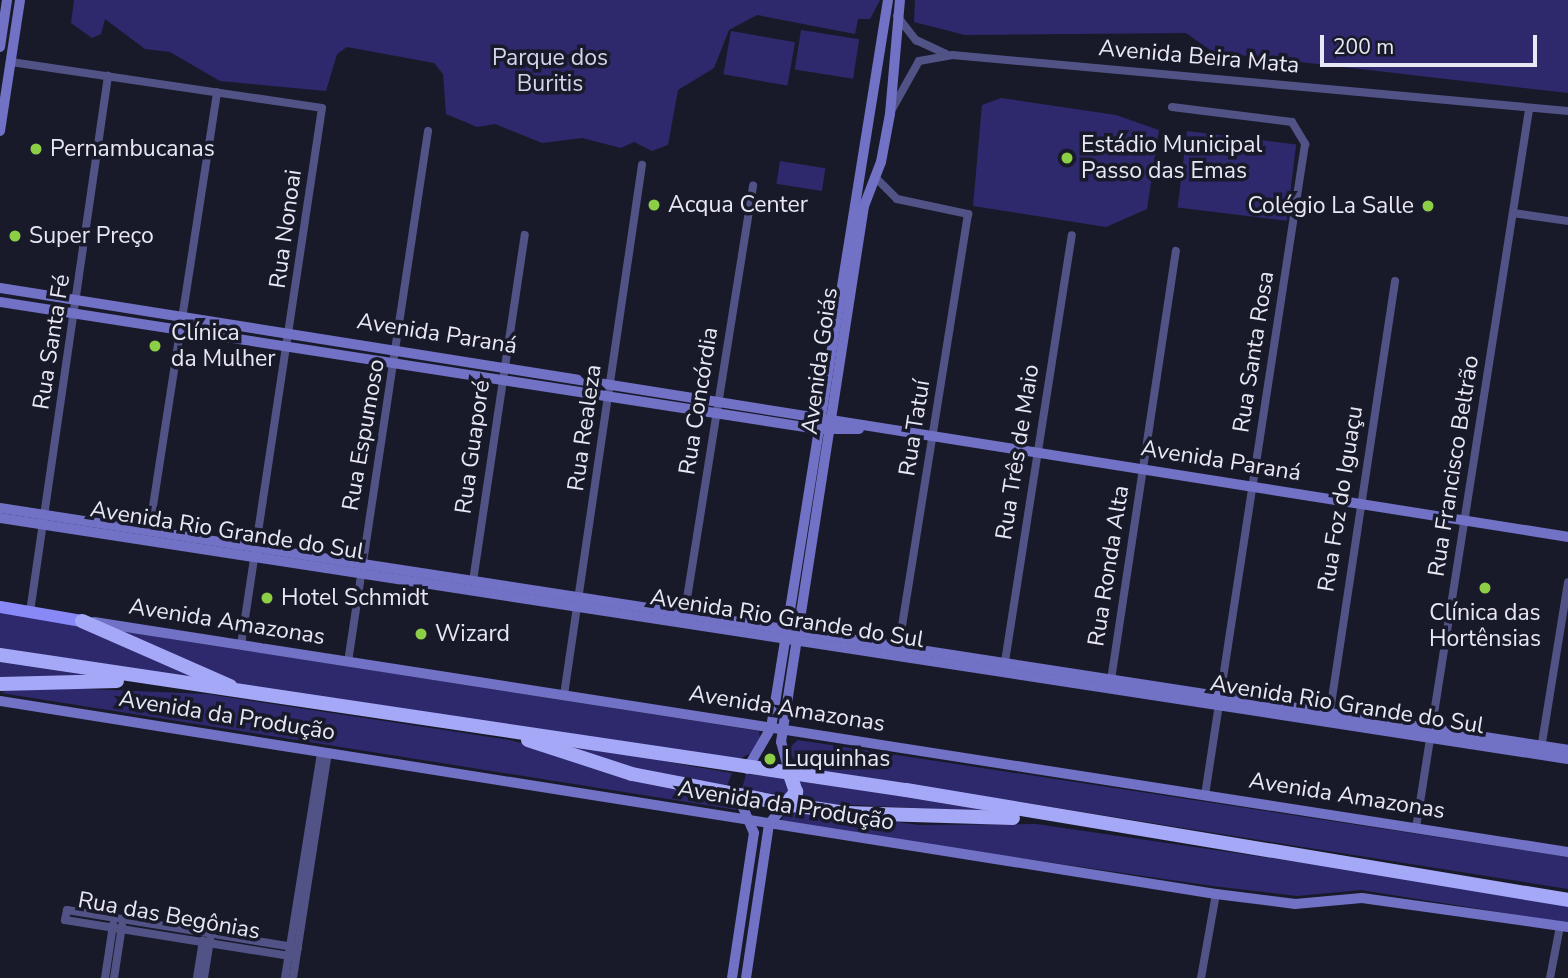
<!DOCTYPE html>
<html>
<head>
<meta charset="utf-8">
<style>
	body { margin:0 }
	#map { position:relative; width:1568px; height:978px; overflow:hidden; background:#191a29; font-family:"Nunito Sans",sans-serif }
	div>[style] { position:absolute }
	[style*='--x'] { left:calc(var(--x)*1px); top:calc(var(--y)*1px); width:calc(var(--w)*1px); rotate:calc(var(--a)*1deg) }
	.green>* { inset:0; background:#2e296d; transform-origin:0 0 }
	.street>* { height:8px; margin:-4px; padding:0 4px; transform-origin:4px; border-radius:4px; background:#515387 }
	.secondary>* { height:10px; margin:-5px; padding:0 5px; transform-origin:5px; border-radius:5px; background:#7171c6 }
	.primary>* { height:12px; margin:-6px; padding:0 6px; transform-origin:6px; border-radius:6px; background:#8988f7 }
	.highway>* { height:14px; margin:-7px; padding:0 7px; transform-origin:7px; border-radius:7px; background:#a5a8f7 }
	.dots>* { width:19px; height:19px; translate:-50% -50%; box-sizing:border-box; border:4px solid #191a29; border-radius:50% }
	span { translate:-50% -50%; white-space:nowrap; text-align:center; line-height:1.15; -webkit-text-stroke:7px #191a29; paint-order:stroke }
	.street-label { font-size:23px; color:#e7e8f3 }
	.park-label { font-size:23px; color:#d3d5ed }
	.poi-label { font-size:23px; color:#e7e8f3 }
	.left { translate:0 -50%; text-align:left }
	.right { translate:-100% -50%; text-align:right }
	.scale { position:absolute; left:1320px; top:35px; width:217px; height:32px; box-sizing:border-box; border:4px solid #e7e8f3; border-top:0; padding-left:9px; font-size:21px; line-height:24px; white-space:nowrap; color:#e7e8f3; -webkit-text-stroke:5px #191a29; paint-order:stroke }
</style>
</head>
<body>
<div id="map">
	<div class="green">
		<div style="clip-path:polygon(74px 0,880px 0,870px 19px,858px 19px,855px 34px,757px 15px,729px 30px,714px 68px,678px 90px,668px 145px,652px 151px,634px 142px,621px 148px,582px 138px,542px 143px,495px 124px,477px 127px,446px 114px,443px 74px,434px 63px,347px 47px,337px 54px,326px 91px,220px 81px,170px 52px,145px 49px,105px 19px,101px 34px,92px 38px,71px 23px)"></div>
		<div style="clip-path:polygon(915px 0,1568px 0,1568px 93px,1213px 52px,1186px 33px,965px 35px,914px 22px)"></div>
		<div style="left:801px;top:30px;width:59px;height:40px;rotate:9deg"></div>
		<div style="left:731px;top:31px;width:65px;height:44px;rotate:10deg"></div>
		<div style="clip-path:polygon(1001px 98px,1116px 115px,1159px 130px,1147px 209px,1106px 227px,973px 206px,982px 105px)"></div>
		<div style="left:1187px;top:131px;width:110px;height:77px;rotate:7deg"></div>
		<div style="left:780px;top:161px;width:46px;height:23px;rotate:9deg"></div>
		<div style="clip-path:polygon(0 612px,759px 731px,760px 737px,751px 753px,737px 760px,0 648px)"></div>
		<div style="clip-path:polygon(0 661px,138px 677px,0 677px)"></div>
		<div style="clip-path:polygon(16px 686px,207px 694px,510px 740px,730px 799px,737px 810px,1px 693px)"></div>
		<div style="clip-path:polygon(555px 740px,690px 766px,732px 773px,727px 786px,621px 766px)"></div>
		<div style="clip-path:polygon(798px 740px,1568px 857px,1568px 889px,798px 767px,788px 749px)"></div>
		<div style="clip-path:polygon(746px 774px,788px 778px,789px 796px,742px 789px)"></div>
		<div style="clip-path:polygon(797px 781px,996px 809px,997px 812px,795px 802px)"></div>
		<div style="clip-path:polygon(789px 808px,919px 825px,1036px 824px,1332px 867px,1568px 905px,1568px 923px,1361px 890px,1297px 896px,1213px 886px,779px 823px)"></div>
	</div>
	<div class="street">
		<div style="--x:897;--y:16;--w:31;--a:52"></div>
		<div style="--x:916;--y:40;--w:33;--a:25"></div>
		<div style="--x:11;--y:62;--w:314;--a:8.4"></div>
		<div style="--x:322;--y:108;--w:543;--a:98.58"></div>
		<div style="--x:1172;--y:107;--w:121;--a:7.1"></div>
		<div style="--x:1292;--y:122;--w:26;--a:59"></div>
		<div style="--x:1305;--y:144;--w:659;--a:98.73"></div>
		<div style="--x:891;--y:111;--w:57;--a:-60.8"></div>
		<div style="--x:919;--y:61;--w:34;--a:-10"></div>
		<div style="--x:952;--y:55;--w:619;--a:5.19"></div>
		<div style="--x:875;--y:177;--w:31;--a:45"></div>
		<div style="--x:897;--y:199;--w:73;--a:11.9"></div>
		<div style="--x:968;--y:214;--w:438;--a:99.1"></div>
		<div style="--x:1513;--y:213;--w:56;--a:8.3"></div>
		<div style="--x:149;--y:532;--w:445;--a:-81.2"></div>
		<div style="--x:473;--y:581;--w:350;--a:-81.5"></div>
		<div style="--x:30;--y:612;--w:542;--a:-81.72"></div>
		<div style="--x:684;--y:617;--w:437;--a:-80.9"></div>
		<div style="--x:348;--y:662;--w:537;--a:-81.43"></div>
		<div style="--x:1004;--y:668;--w:438;--a:-81.1"></div>
		<div style="--x:1111;--y:680;--w:434;--a:-81.4"></div>
		<div style="--x:564;--y:695;--w:536;--a:-81.63"></div>
		<div style="--x:1329;--y:718;--w:442;--a:-81.4"></div>
		<div style="--x:1541;--y:749;--w:169;--a:-80.8"></div>
		<div style="--x:1416;--y:828;--w:727;--a:-81.06"></div>
		<div style="--x:296;--y:957;--w:234;--a:-170.9"></div>
		<div style="--x:65;--y:920;--w:10;--a:-79"></div>
		<div style="--x:67;--y:910;--w:234;--a:9.3"></div>
		<div style="--x:105;--y:978;--w:54;--a:-81.4"></div>
		<div style="--x:114;--y:978;--w:53;--a:-81.3"></div>
		<div style="--x:197;--y:978;--w:38;--a:-81"></div>
		<div style="--x:204;--y:978;--w:39;--a:-81"></div>
		<div style="--x:285;--y:978;--w:228;--a:-80.9"></div>
		<div style="--x:293;--y:978;--w:228;--a:-81.2"></div>
		<div style="--x:1201;--y:978;--w:85;--a:-79.9"></div>
		<div style="--x:1550;--y:978;--w:53;--a:-79.1"></div>
	</div>
	<div class="secondary">
		<div style="--x:0;--y:47;--w:48;--a:-81.5"></div>
		<div style="--x:0;--y:131;--w:133;--a:-81.3"></div>
		<div style="--x:0;--y:288;--w:1588;--a:9.02"></div>
		<div style="--x:0;--y:302;--w:828;--a:8.83"></div>
		<div style="--x:818;--y:429;--w:41;--a:0"></div>
		<div style="--x:0;--y:508;--w:1587;--a:8.77"></div>
		<div style="--x:0;--y:518;--w:1586;--a:8.74"></div>
		<div style="--x:94;--y:622;--w:1492;--a:8.87"></div>
		<div style="--x:0;--y:701;--w:1231;--a:9.02"></div>
		<div style="--x:1216;--y:894;--w:80;--a:7.2"></div>
		<div style="--x:1295;--y:904;--w:67;--a:-5.1"></div>
		<div style="--x:1362;--y:898;--w:208;--a:8"></div>
		<div style="--x:747;--y:769;--w:48;--a:-59.7"></div>
		<div style="--x:771;--y:728;--w:737;--a:-80.87"></div>
		<div style="--x:790;--y:775;--w:34;--a:-105"></div>
		<div style="--x:781;--y:742;--w:542;--a:-81.2"></div>
		<div style="--x:864;--y:206;--w:47;--a:-68.9"></div>
		<div style="--x:881;--y:162;--w:49;--a:-79.4"></div>
		<div style="--x:890;--y:114;--w:114;--a:-85"></div>
		<div style="--x:732;--y:978;--w:147;--a:-81.4"></div>
		<div style="--x:754;--y:833;--w:40;--a:-113.4"></div>
		<div style="--x:746;--y:978;--w:156;--a:-81.5"></div>
		<div style="--x:769;--y:824;--w:26;--a:-50"></div>
	</div>
	<div class="primary">
		<div style="--x:0;--y:607;--w:83;--a:9.7"></div>
	</div>
	<div class="highway">
		<div style="--x:82;--y:621;--w:162;--a:23.7"></div>
		<div style="--x:0;--y:655;--w:916;--a:8.48"></div>
		<div style="--x:906;--y:790;--w:671;--a:9.43"></div>
		<div style="--x:0;--y:684;--w:117;--a:-1.5"></div>
		<div style="--x:528;--y:740;--w:109;--a:18.1"></div>
		<div style="--x:632;--y:774;--w:157;--a:11"></div>
		<div style="--x:786;--y:804;--w:61;--a:8.5"></div>
		<div style="--x:846;--y:813;--w:167;--a:1.7"></div>
		<div style="--x:786;--y:804;--w:16;--a:-50"></div>
		<div style="--x:796;--y:792;--w:18;--a:-109"></div>
	</div>
	<div class="dots">
		<div style="left:36px;top:149px;background:#8cce46"></div>
		<div style="left:1067px;top:158px;background:#8cce46"></div>
		<div style="left:654px;top:205px;background:#8cce46"></div>
		<div style="left:1428px;top:206px;background:#8cce46"></div>
		<div style="left:15px;top:236px;background:#8cce46"></div>
		<div style="left:155px;top:346px;background:#8cce46"></div>
		<div style="left:1485px;top:588px;background:#8cce46"></div>
		<div style="left:267px;top:598px;background:#8cce46"></div>
		<div style="left:421px;top:634px;background:#8cce46"></div>
		<div style="left:770px;top:759px;background:#8cce46"></div>
	</div>
	<div class="street-label">
		<span style="left:1199px;top:57px;rotate:5deg">Avenida Beira Mata</span>
		<span style="left:286px;top:229px;rotate:-82deg">Rua Nonoai</span>
		<span style="left:437px;top:334px;rotate:9deg">Avenida Paraná</span>
		<span style="left:52px;top:342px;rotate:-81deg">Rua Santa Fé</span>
		<span style="left:1254px;top:352px;rotate:-81deg">Rua Santa Rosa</span>
		<span style="left:820px;top:361px;rotate:-82deg">Avenida Goiás</span>
		<span style="left:699px;top:401px;rotate:-81deg">Rua Concórdia</span>
		<span style="left:585px;top:428px;rotate:-82deg">Rua Realeza</span>
		<span style="left:915px;top:428px;rotate:-81deg">Rua Tatuí</span>
		<span style="left:364px;top:435px;rotate:-80deg">Rua Espumoso</span>
		<span style="left:473px;top:447px;rotate:-82deg">Rua Guaporé</span>
		<span style="left:1018px;top:452px;rotate:-81deg">Rua Três de Maio</span>
		<span style="left:1221px;top:461px;rotate:9deg">Avenida Paraná</span>
		<span style="left:1454px;top:466px;rotate:-81deg">Rua Francisco Beltrão</span>
		<span style="left:1341px;top:499px;rotate:-81deg">Rua Foz do Iguaçu</span>
		<span style="left:227px;top:531px;rotate:9deg">Avenida Rio Grande do Sul</span>
		<span style="left:1109px;top:566px;rotate:-81deg">Rua Ronda Alta</span>
		<span style="left:787px;top:619px;rotate:9deg">Avenida Rio Grande do Sul</span>
		<span style="left:227px;top:622px;rotate:9deg">Avenida Amazonas</span>
		<span style="left:1347px;top:705px;rotate:9deg">Avenida Rio Grande do Sul</span>
		<span style="left:787px;top:709px;rotate:9deg">Avenida Amazonas</span>
		<span style="left:227px;top:716px;rotate:9deg">Avenida da Produção</span>
		<span style="left:1347px;top:796px;rotate:9deg">Avenida Amazonas</span>
		<span style="left:786px;top:806px;rotate:9deg">Avenida da Produção</span>
		<span style="left:169px;top:916px;rotate:10deg">Rua das Begônias</span>
	</div>
	<div class="park-label">
		<span style="left:550px;top:71px">Parque dos<br>Buritis</span>
	</div>
	<div class="poi-label">
		<span class="left" style="left:1081px;top:158px">Estádio Municipal<br>Passo das Emas</span>
		<span class="left" style="left:50px;top:149px">Pernambucanas</span>
		<span class="left" style="left:668px;top:205px">Acqua Center</span>
		<span class="right" style="left:1414px;top:206px">Colégio La Salle</span>
		<span class="left" style="left:29px;top:236px">Super Preço</span>
		<span class="left" style="left:171px;top:346px">Clínica<br>da Mulher</span>
		<span class="left" style="left:281px;top:598px">Hotel Schmidt</span>
		<span style="left:1485px;top:626px">Clínica das<br>Hortênsias</span>
		<span class="left" style="left:435px;top:634px">Wizard</span>
		<span class="left" style="left:784px;top:759px">Luquinhas</span>
	</div>
	<div class="scale">200 m</div>
</div>
</body>
</html>
